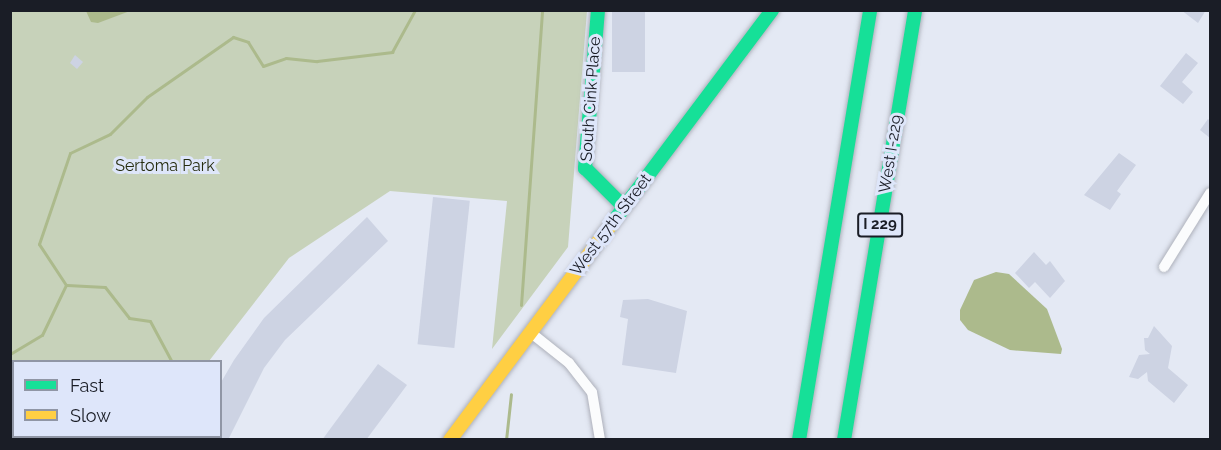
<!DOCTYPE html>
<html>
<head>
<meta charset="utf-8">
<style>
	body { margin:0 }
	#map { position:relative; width:1221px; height:450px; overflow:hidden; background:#e4e9f4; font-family:Raleway,sans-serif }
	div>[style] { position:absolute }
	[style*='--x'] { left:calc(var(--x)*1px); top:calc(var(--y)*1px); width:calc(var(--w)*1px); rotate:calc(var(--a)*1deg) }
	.green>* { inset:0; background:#c7d2ba }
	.water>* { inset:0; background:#acba8c }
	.stream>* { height:3px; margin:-1.5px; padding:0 1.5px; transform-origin:1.5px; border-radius:1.5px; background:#acba8c }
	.building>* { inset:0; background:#cdd3e3; transform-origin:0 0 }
	.roads { filter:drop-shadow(0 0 2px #aeb1bb) drop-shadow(0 0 2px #aeb1bb) }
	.street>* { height:10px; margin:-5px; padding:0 5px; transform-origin:5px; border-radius:5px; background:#fbfcfd }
	.fast>* { height:14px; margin:-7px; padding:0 7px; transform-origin:7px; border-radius:7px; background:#16e098 }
	.slow>* { height:14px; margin:-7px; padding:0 7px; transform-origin:7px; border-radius:7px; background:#ffcf43 }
	span { translate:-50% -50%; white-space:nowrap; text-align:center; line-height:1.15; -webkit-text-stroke:6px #dee6fa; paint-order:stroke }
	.shield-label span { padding:2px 4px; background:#dee6fa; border:2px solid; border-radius:4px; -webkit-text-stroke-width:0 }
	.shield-label { font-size:15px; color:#1a1d26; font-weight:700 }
	.street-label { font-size:16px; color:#1a1d26 }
	.park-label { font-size:16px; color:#262d0f }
	.frame { position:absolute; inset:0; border:12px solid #1a1d26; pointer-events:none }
	.legend { position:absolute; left:12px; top:360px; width:210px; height:78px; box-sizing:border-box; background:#dee6fa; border:2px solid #9096a5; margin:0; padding:8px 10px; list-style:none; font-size:18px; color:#1a1d26 }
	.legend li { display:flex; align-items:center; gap:12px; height:30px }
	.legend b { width:30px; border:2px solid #9096a5 }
</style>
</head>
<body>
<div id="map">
	<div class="green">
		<div style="clip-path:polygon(10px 11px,587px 11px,568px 247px,492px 349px,507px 201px,390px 191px,289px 258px,209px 361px,14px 362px,14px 436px,151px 437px,149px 439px,11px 439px)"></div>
	</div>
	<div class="water">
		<div style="clip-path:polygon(86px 11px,86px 10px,130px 11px,98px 23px,91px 22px)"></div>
		<div style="clip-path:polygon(996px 272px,1009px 274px,1047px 309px,1062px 349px,1061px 354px,1010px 350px,968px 330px,960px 320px,960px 310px,974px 280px)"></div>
	</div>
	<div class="stream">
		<div style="--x:67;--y:285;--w:38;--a:3"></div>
		<div style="--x:105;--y:287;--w:39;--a:52"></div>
		<div style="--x:129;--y:318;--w:21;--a:8"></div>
		<div style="--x:150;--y:321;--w:47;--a:61.8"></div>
		<div style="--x:521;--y:305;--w:296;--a:-85.9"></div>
		<div style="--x:10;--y:354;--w:37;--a:-31"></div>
		<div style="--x:42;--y:335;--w:55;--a:-64.4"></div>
		<div style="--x:66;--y:285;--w:49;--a:-123.4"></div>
		<div style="--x:39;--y:244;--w:96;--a:-71.2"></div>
		<div style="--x:70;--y:153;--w:44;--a:-25.4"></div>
		<div style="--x:110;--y:134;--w:52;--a:-45"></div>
		<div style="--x:147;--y:97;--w:105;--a:-34.9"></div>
		<div style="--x:233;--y:37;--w:16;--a:18"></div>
		<div style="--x:248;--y:42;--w:28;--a:58"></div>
		<div style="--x:263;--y:66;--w:24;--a:-19"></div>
		<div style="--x:286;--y:58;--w:31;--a:6"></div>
		<div style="--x:317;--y:61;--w:76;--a:-6.8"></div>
		<div style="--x:392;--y:52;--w:48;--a:-61.3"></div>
		<div style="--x:108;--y:440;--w:4;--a:-76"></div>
		<div style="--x:506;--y:440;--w:46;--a:-83.8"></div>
	</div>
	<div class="building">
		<div style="left:612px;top:10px;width:33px;height:62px"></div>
		<div style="clip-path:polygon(1181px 10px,1206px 10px,1198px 23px)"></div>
		<div style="clip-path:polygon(1186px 53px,1198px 63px,1182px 82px,1193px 92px,1183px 104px,1160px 86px)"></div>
		<div style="clip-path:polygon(75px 55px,83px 62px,77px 69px,70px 63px)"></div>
		<div style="clip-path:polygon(1208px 119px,1210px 121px,1210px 138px,1200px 130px)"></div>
		<div style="clip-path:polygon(1119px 153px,1136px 165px,1117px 191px,1121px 194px,1110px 210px,1084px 195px)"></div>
		<div style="left:433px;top:197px;width:37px;height:148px;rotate:6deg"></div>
		<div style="clip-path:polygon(367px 217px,388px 241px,285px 340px,264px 368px,228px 440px,190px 440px,220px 436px,220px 384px,234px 360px,264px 318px)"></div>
		<div style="clip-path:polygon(1034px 252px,1046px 265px,1050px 261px,1065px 281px,1050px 298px,1035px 282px,1029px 288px,1015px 273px)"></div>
		<div style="clip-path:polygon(648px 299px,687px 311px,676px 373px,622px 365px,628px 319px,620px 317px,623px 300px)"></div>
		<div style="clip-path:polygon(1154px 326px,1172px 346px,1168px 368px,1188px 385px,1174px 403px,1148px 381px,1147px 372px,1138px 379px,1129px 377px,1139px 355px,1150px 354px,1145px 350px,1144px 338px,1148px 338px)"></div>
		<div style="clip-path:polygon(378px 364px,407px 385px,366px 440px,322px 440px)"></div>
	</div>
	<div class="roads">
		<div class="street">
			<div style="--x:1164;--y:267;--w:87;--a:-58.1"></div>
			<div style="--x:530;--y:332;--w:50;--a:38.5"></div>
			<div style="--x:569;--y:363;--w:37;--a:52"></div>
			<div style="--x:592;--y:392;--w:49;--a:80.5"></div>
		</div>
		<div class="fast">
			<div style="--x:598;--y:10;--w:159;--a:94.7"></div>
			<div style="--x:585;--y:168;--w:55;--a:45"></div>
			<div style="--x:610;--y:226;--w:270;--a:-53.1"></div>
			<div style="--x:799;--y:440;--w:436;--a:-80.6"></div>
			<div style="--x:844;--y:440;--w:436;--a:-80.6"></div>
		</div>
		<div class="slow">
			<div style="--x:450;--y:440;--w:267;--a:-53.2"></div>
		</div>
	</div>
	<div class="shield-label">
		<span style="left:880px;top:225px">I 229</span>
	</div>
	<div class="street-label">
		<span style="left:591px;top:99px;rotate:-86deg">South Cink Place</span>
		<span style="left:891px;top:154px;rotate:-81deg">West I-229</span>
		<span style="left:611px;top:225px;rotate:-53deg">West 57th Street</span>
	</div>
	<div class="park-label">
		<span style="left:165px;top:166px">Sertoma Park</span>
	</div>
	<div class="frame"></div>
	<ul class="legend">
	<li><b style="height:8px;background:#16e098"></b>Fast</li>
	<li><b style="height:8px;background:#ffcf43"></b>Slow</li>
	</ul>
</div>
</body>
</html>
